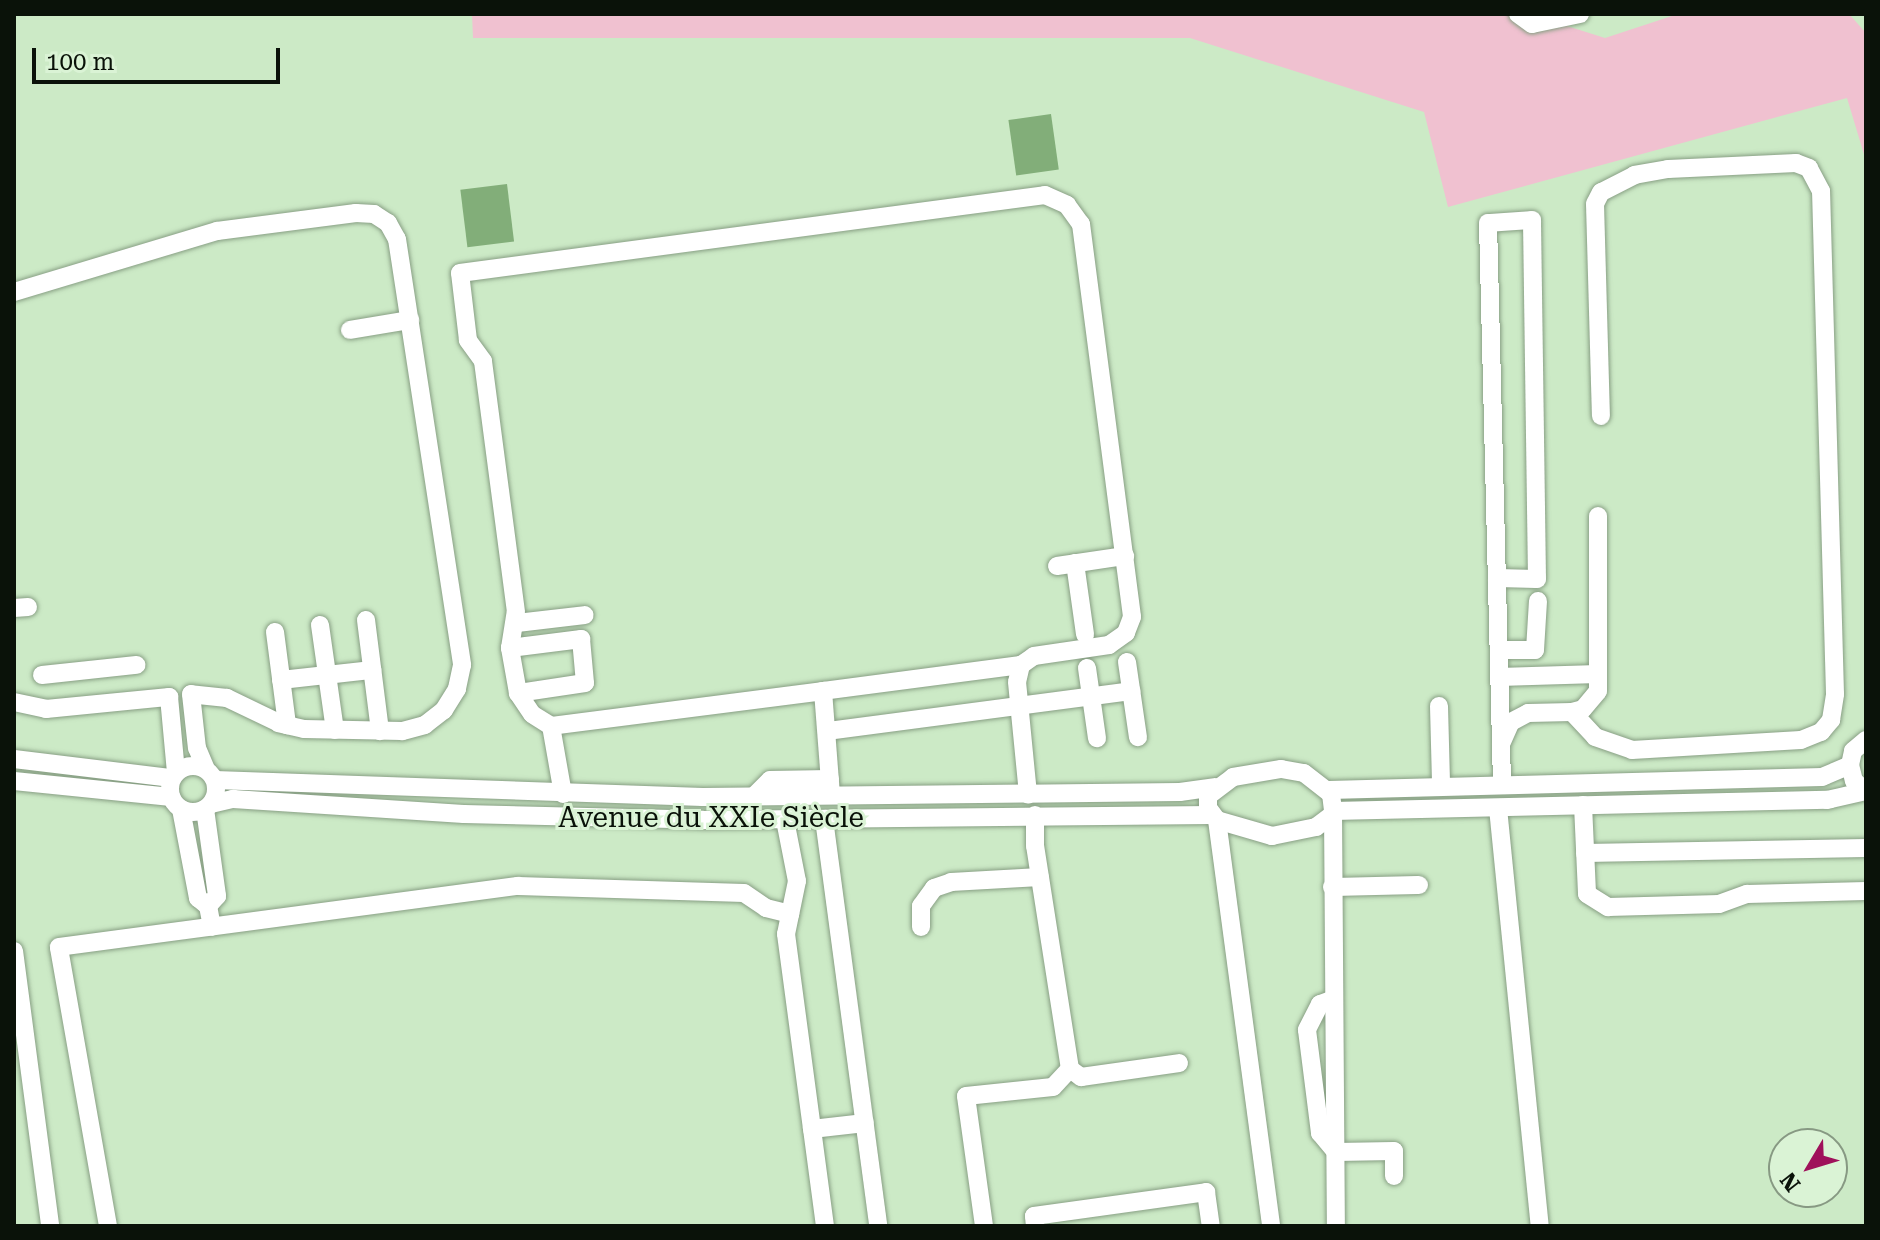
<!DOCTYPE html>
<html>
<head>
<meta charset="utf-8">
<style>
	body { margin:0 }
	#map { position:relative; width:1880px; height:1240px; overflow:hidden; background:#daf3d5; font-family:"Roboto Serif",serif }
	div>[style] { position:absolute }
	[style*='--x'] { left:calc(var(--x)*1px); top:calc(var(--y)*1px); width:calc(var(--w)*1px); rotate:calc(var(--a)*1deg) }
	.built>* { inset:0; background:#cceac6 }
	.green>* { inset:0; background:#f0c1d0 }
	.water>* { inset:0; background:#82ae79; transform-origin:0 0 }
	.roads { filter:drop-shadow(0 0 2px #889f84) drop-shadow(0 0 2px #889f84) }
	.minor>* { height:18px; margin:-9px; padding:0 9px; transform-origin:9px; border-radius:9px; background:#fff }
	.minor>.ring { margin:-9px; padding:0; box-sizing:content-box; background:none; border:18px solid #fff; border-radius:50% }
	span { translate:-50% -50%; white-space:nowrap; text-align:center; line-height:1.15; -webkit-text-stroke:6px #daf3d5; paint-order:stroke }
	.street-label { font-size:28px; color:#0a1209 }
	.frame { position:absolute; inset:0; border:16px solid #0a1209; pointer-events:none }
	.north { position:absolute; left:1768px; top:1128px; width:80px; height:80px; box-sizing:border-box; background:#daf3d5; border:2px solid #879983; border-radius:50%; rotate:232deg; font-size:22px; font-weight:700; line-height:32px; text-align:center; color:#0a1209 }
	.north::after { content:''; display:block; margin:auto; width:28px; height:36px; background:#9f115b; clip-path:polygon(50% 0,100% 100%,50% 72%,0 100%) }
	.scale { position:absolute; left:32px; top:48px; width:248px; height:36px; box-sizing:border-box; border:4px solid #0a1209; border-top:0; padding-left:10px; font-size:24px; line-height:28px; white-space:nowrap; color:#0a1209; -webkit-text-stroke:6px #daf3d5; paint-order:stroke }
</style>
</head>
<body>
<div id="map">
	<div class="built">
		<div style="clip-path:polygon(evenodd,14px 14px,1866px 14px,1866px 1226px,14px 1226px,14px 14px,1784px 1144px,1832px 1144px,1832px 1192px,1784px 1192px,1784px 1144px)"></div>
	</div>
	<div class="green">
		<div style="clip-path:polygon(472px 14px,1529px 14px,1605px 38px,1678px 14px,1849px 14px,1866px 33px,1866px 161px,1847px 98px,1448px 207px,1424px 112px,1190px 38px,473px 38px)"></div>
	</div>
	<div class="water">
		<div style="left:1051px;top:114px;width:56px;height:43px;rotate:82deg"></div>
		<div style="left:507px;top:184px;width:58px;height:47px;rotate:83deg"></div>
	</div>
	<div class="roads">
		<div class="minor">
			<div style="--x:1518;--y:14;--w:17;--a:36"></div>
			<div style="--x:1532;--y:24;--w:49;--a:-11.8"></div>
			<div style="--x:14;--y:292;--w:212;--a:-16.7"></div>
			<div style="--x:217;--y:231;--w:140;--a:-7.4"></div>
			<div style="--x:356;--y:213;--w:18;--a:3"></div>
			<div style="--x:374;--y:214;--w:17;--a:33"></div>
			<div style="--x:388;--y:223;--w:18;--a:61"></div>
			<div style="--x:397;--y:239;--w:431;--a:81.3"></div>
			<div style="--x:462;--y:665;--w:25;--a:102"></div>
			<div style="--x:457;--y:689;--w:25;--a:122"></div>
			<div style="--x:444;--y:710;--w:24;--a:142"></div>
			<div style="--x:425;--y:725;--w:24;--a:165"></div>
			<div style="--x:402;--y:731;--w:98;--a:-178.8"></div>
			<div style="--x:304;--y:729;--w:26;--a:-167"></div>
			<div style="--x:279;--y:723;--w:58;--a:-154.3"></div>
			<div style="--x:227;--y:698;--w:36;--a:-174"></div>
			<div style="--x:191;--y:694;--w:54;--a:83.7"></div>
			<div style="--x:197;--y:748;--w:23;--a:67"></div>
			<div style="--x:350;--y:330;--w:61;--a:-9.5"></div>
			<div style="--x:1075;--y:563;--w:72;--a:82"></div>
			<div style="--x:1057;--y:566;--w:69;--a:-8.4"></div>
			<div style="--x:1497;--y:578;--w:40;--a:1.4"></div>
			<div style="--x:1537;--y:579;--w:359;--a:-90.8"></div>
			<div style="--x:1532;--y:220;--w:44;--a:176.1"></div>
			<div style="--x:1488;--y:223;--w:561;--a:88.57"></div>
			<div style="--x:14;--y:608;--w:14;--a:-4"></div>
			<div style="--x:366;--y:620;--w:112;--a:82.8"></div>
			<div style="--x:517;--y:623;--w:68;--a:-6.7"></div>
			<div style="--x:320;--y:625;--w:106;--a:81.9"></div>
			<div style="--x:275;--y:632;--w:94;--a:82.6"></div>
			<div style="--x:510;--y:648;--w:72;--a:-7.2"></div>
			<div style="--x:581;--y:639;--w:44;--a:84.8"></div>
			<div style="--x:585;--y:683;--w:68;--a:171.5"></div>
			<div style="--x:1499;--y:650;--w:36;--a:0"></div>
			<div style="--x:1535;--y:650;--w:49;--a:-86.5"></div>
			<div style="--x:1127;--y:662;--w:76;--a:81.7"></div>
			<div style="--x:1087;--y:668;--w:71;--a:81.9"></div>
			<div style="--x:42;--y:675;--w:95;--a:-6.1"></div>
			<div style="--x:1499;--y:677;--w:99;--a:-1.7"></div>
			<div style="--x:281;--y:680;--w:92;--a:-6.3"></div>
			<div style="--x:823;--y:691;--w:200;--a:-7.5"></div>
			<div style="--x:14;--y:702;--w:33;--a:12"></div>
			<div style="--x:46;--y:709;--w:124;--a:-5.6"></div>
			<div style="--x:169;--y:697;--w:75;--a:84.7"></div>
			<div style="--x:1439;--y:706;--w:79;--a:88.5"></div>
			<div style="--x:1572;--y:712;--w:11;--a:-15"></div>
			<div style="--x:1583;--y:709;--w:23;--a:-50"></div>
			<div style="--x:1598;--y:691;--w:175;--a:-90"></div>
			<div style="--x:551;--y:726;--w:274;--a:-7.3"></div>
			<div style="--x:823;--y:691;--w:104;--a:85.6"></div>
			<div style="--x:828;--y:731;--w:306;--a:-7.5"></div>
			<div style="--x:1866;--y:740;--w:17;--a:140"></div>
			<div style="--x:1853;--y:751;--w:14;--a:102"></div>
			<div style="--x:1850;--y:765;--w:16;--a:76"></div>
			<div style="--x:1854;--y:781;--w:16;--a:40"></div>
			<div style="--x:1501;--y:744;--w:24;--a:-66"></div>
			<div style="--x:1511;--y:722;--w:19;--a:-28"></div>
			<div style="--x:1528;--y:713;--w:44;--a:-1.3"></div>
			<div style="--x:1572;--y:712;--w:34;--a:47"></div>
			<div style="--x:1595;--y:737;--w:39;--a:19"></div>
			<div style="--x:1632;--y:750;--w:169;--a:-3.4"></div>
			<div style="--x:1801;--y:740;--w:22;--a:-22"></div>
			<div style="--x:1821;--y:732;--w:16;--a:-50"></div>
			<div style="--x:1831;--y:720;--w:26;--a:-81"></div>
			<div style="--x:1835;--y:694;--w:503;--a:-91.59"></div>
			<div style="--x:1821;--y:191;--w:26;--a:-118"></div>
			<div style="--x:1809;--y:168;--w:14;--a:-159"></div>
			<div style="--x:1796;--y:163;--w:128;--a:177.3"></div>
			<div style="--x:1668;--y:169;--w:34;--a:170"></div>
			<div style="--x:1635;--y:175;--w:38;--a:153"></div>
			<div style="--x:1601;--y:192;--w:13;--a:117"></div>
			<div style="--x:1595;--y:204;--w:212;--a:88.4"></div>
			<div style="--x:14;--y:759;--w:159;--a:6.9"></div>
			<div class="ring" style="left:170px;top:766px;width:28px;height:28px"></div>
			<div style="--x:215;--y:780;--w:488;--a:2"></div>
			<div style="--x:703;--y:797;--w:477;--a:-0.6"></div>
			<div style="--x:1180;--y:792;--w:35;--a:-8"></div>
			<div style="--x:14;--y:781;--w:158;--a:5.8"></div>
			<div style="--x:1329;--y:790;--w:493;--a:-1.5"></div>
			<div style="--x:1822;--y:777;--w:30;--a:-23"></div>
			<div style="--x:563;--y:794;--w:69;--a:-100"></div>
			<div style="--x:551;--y:726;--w:22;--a:-148"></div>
			<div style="--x:532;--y:714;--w:25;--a:-124"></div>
			<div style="--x:518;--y:693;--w:46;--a:-100.1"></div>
			<div style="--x:510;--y:648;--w:36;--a:-81"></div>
			<div style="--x:516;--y:612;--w:253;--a:-97.5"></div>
			<div style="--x:483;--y:361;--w:26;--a:-126"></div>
			<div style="--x:468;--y:340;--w:67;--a:-96.8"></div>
			<div style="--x:460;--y:273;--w:590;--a:-7.59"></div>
			<div style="--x:1045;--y:195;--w:24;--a:24"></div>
			<div style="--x:1067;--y:205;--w:24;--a:54"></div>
			<div style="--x:1081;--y:224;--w:396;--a:82.6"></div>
			<div style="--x:1132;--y:617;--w:17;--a:111"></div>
			<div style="--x:1126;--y:633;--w:21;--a:145"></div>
			<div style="--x:1109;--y:645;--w:76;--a:171.7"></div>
			<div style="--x:1034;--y:656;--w:16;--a:145"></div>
			<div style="--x:1021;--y:665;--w:17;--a:103"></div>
			<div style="--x:1017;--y:682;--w:113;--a:84.4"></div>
			<div style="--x:753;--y:797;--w:24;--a:-45"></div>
			<div style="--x:770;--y:780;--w:60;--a:-1"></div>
			<div style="--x:211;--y:804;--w:23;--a:-13"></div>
			<div style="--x:233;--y:799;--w:231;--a:3.7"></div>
			<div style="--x:464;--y:814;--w:239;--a:1.4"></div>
			<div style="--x:703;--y:820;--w:509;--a:-0.56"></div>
			<div style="--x:1583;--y:805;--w:89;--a:87.4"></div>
			<div style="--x:1587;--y:894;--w:25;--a:32"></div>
			<div style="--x:1608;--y:907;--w:111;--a:-1.5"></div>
			<div style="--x:1719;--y:904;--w:30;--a:-20"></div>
			<div style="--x:1747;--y:894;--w:119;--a:-1.4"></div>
			<div style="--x:1498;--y:808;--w:420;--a:84.3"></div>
			<div style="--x:181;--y:809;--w:91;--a:79.2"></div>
			<div style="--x:198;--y:898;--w:13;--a:39"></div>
			<div style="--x:208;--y:906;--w:21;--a:79"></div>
			<div style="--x:205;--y:809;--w:88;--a:82.1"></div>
			<div style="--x:217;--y:896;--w:13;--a:132"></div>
			<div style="--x:1333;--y:811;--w:494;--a:-1.3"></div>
			<div style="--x:1827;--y:800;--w:40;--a:-13"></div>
			<div style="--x:1332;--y:815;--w:20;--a:143"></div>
			<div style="--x:1316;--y:827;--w:45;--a:168.4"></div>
			<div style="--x:1272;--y:836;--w:57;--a:-163.8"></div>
			<div style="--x:1217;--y:820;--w:15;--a:-127"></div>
			<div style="--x:1208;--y:808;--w:12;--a:-90"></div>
			<div style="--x:1208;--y:796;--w:31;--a:-37"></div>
			<div style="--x:1233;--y:777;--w:49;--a:-9.5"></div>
			<div style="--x:1281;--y:769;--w:23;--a:10"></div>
			<div style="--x:1304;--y:773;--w:34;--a:38"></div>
			<div style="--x:1331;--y:794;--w:17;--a:83"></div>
			<div style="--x:1333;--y:811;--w:415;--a:89.6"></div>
			<div style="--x:824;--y:819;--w:411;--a:82.4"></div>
			<div style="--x:785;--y:820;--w:62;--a:78.9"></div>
			<div style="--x:797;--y:881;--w:54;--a:101.7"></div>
			<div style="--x:786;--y:934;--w:295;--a:82.4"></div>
			<div style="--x:1217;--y:820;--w:410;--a:82.4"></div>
			<div style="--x:1585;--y:853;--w:281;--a:-1"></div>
			<div style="--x:1332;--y:887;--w:87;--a:-1.3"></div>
			<div style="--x:921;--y:927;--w:21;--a:-90"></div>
			<div style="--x:921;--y:906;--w:22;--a:-54"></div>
			<div style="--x:934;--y:888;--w:18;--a:-19"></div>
			<div style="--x:951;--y:882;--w:89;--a:-3.2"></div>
			<div style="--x:14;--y:951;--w:277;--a:82.5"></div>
			<div style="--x:1334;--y:999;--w:15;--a:160"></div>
			<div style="--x:1320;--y:1004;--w:29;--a:117"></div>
			<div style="--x:1307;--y:1030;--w:104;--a:82.8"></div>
			<div style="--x:1320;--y:1133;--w:25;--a:50"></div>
			<div style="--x:1336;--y:1152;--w:58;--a:-1"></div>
			<div style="--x:1394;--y:1151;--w:25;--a:90"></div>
			<div style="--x:1070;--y:1069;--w:14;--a:36"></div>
			<div style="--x:1081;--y:1077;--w:99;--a:-8.1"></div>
			<div style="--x:812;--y:1129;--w:53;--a:-6.5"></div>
			<div style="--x:108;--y:1226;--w:283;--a:-100"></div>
			<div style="--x:59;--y:947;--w:463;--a:-7.6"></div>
			<div style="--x:518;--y:886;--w:226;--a:1.8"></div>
			<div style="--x:744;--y:893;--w:27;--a:34"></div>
			<div style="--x:766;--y:908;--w:25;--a:14"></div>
			<div style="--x:984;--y:1226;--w:131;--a:-97.9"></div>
			<div style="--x:966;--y:1096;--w:87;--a:-5.9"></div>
			<div style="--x:1053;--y:1087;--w:25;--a:-47"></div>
			<div style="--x:1070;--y:1069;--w:226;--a:-98.9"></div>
			<div style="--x:1035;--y:846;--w:31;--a:-90"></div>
			<div style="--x:1035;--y:1226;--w:10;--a:-96"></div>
			<div style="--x:1034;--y:1216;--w:174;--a:-7.9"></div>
			<div style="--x:1206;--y:1192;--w:34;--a:82"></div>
		</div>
	</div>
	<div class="street-label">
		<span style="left:711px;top:818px">Avenue du XXIe Siècle</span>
	</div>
	<div class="frame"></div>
	<div class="north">N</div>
	<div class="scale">100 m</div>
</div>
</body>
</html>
